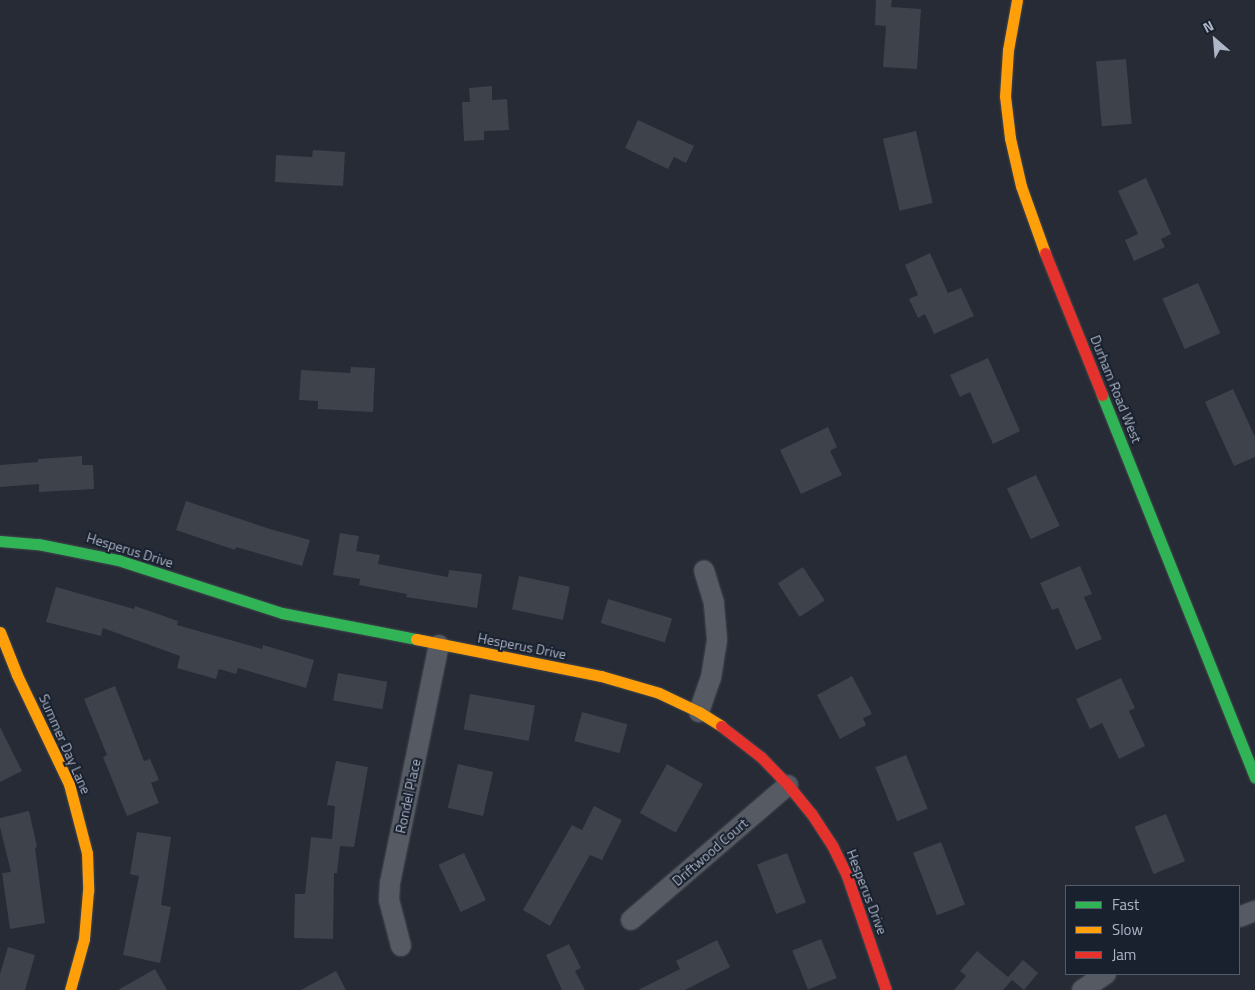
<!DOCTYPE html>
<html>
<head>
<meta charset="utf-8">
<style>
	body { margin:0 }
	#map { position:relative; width:1255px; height:990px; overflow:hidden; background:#262b35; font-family:"Titillium Web",sans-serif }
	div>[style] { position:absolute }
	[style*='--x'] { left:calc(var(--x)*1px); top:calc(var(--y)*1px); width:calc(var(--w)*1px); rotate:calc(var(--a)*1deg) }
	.building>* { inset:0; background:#3e424b; transform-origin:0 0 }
	.roads { filter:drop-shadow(0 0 1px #42464e) drop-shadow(0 0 1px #42464e) }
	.street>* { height:20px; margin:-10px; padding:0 10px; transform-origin:10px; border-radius:10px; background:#565a63 }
	.fast>* { height:11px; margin:-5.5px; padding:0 5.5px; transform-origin:5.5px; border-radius:5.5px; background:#30b455 }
	.slow>* { height:11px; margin:-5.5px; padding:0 5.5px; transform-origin:5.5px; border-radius:5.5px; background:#ff9f0a }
	.jam>* { height:11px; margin:-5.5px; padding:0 5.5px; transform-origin:5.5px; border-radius:5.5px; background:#e5322d }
	span { translate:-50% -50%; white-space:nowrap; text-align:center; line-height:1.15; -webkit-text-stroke:4px #19212f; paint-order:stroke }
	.street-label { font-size:14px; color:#aeb6c7 }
	.legend { position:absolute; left:1065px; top:885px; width:175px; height:90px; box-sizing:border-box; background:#19212f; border:1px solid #555d6c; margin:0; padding:6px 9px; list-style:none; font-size:15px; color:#aeb6c7 }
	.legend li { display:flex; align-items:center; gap:10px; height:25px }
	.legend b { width:25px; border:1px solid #555d6c }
	.north { position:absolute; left:1190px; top:15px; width:50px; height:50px; -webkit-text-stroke:4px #19212f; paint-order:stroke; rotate:333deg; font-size:14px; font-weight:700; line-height:20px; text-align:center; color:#aeb6c7 }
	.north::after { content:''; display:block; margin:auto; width:18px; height:22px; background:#aeb6c7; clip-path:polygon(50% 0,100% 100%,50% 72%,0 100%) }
</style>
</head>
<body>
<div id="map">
	<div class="building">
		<div style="clip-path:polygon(876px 0,892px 0,891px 7px,921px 9px,917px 69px,883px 67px,886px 26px,875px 25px)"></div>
		<div style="left:1126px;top:59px;width:65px;height:30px;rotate:85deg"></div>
		<div style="clip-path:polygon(492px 86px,492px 100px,507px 99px,509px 130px,484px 131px,484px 140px,464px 141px,462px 102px,470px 102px,469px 88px)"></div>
		<div style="clip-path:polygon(638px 120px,694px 146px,686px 163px,674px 157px,668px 169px,625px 148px)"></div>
		<div style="left:916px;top:131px;width:74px;height:34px;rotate:77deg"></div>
		<div style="clip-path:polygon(313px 150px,345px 152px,343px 186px,275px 182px,276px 155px,312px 157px)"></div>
		<div style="clip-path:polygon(1146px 178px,1171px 234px,1161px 239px,1165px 247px,1134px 261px,1125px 240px,1138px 234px,1118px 191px)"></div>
		<div style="clip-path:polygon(930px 253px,948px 293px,961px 288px,974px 316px,934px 334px,925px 314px,918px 318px,909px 299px,918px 295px,905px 265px)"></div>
		<div style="left:1198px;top:283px;width:55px;height:39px;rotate:66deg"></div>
		<div style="clip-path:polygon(988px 358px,1020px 431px,993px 444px,970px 392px,960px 397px,950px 375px)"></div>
		<div style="clip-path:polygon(351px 367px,375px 368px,373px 412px,318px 409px,318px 401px,299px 400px,301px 370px,350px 373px)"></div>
		<div style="clip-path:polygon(1233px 389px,1255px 437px,1255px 457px,1234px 466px,1205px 402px)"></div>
		<div style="clip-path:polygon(828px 427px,837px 447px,830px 451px,842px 475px,801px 494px,780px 450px)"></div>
		<div style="clip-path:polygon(82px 456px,82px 465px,93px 465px,94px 489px,39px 492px,39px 484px,0 487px,0 465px,38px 462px,38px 459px)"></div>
		<div style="left:1036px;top:475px;width:56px;height:32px;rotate:65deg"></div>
		<div style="clip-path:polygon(186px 501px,270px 529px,310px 540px,302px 566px,236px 547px,235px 550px,176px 530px)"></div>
		<div style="clip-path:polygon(340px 533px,359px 536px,356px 551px,380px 555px,378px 564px,448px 577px,449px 570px,482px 574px,477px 608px,406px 597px,407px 594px,359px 585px,360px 579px,333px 575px)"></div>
		<div style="clip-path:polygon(1080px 566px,1092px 594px,1084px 597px,1102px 639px,1076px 650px,1058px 608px,1052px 610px,1040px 583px)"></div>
		<div style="left:803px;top:567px;width:40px;height:30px;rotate:57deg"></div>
		<div style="left:519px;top:576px;width:52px;height:34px;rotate:12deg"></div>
		<div style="clip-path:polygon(56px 587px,134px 609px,135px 606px,178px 621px,177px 625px,262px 649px,263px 645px,314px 660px,306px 688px,238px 668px,236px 674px,219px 669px,216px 679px,177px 668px,180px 656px,103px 628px,101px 636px,46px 622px)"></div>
		<div style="left:608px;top:599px;width:67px;height:25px;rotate:17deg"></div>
		<div style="left:338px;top:673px;width:50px;height:28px;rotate:10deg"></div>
		<div style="clip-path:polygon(852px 676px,872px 714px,863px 718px,866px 725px,840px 739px,817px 695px)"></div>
		<div style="clip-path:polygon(1121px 678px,1135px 708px,1129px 711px,1145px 746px,1119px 759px,1102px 723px,1090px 729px,1076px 699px)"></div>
		<div style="clip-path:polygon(115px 686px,144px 761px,150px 759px,159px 780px,151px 783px,159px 803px,127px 816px,103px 757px,107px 755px,84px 699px)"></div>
		<div style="left:470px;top:694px;width:66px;height:36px;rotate:10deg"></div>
		<div style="left:582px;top:712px;width:47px;height:30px;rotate:15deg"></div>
		<div style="clip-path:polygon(0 727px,22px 771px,0 782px)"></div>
		<div style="left:906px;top:755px;width:58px;height:33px;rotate:68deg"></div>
		<div style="clip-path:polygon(336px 761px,368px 767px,354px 847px,340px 846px,337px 873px,334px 873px,333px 939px,294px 938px,295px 894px,305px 894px,311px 837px,332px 839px,335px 806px,327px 805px)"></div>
		<div style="left:458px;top:764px;width:36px;height:45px;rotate:13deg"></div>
		<div style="left:667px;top:764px;width:41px;height:56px;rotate:29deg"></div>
		<div style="clip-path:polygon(594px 806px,622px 820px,602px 860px,590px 855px,550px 926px,523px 910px,572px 825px,582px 830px)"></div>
		<div style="clip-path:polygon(29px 811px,37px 847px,35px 848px,45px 923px,10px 929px,2px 873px,11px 872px,0 827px,0 818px)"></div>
		<div style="left:1166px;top:814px;width:51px;height:34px;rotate:68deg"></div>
		<div style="clip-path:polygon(137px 832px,171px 837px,161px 905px,171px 907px,160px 963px,123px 955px,139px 876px,130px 874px)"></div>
		<div style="left:941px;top:842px;width:67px;height:30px;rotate:69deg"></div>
		<div style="left:464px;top:853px;width:52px;height:28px;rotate:65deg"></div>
		<div style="left:787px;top:853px;width:53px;height:32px;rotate:69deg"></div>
		<div style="left:821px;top:939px;width:42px;height:31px;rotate:68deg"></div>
		<div style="clip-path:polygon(717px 940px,730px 967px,685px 990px,638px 990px,680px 969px,676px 961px)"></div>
		<div style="clip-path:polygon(569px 944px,581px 968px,575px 971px,585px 990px,562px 990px,546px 955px)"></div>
		<div style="clip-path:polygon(8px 947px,35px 955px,25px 990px,0 990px,0 974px)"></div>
		<div style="clip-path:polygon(977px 951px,1008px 977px,1023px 960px,1038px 973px,1024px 990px,1012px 980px,1003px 990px,954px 990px,966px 976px,960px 971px)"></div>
		<div style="clip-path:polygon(155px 969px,167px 990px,118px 990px)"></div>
		<div style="clip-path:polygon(336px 971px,346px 990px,301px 990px)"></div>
	</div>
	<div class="roads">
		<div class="street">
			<div style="--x:699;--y:712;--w:36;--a:-71"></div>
			<div style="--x:711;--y:678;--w:39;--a:-81"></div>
			<div style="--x:717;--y:639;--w:36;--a:-95"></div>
			<div style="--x:714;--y:603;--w:34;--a:-107"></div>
			<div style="--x:1239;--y:917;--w:17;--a:-21"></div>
			<div style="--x:631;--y:920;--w:207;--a:-40.7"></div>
			<div style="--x:401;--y:946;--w:48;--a:-104.6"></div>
			<div style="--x:389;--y:900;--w:17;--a:-87"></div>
			<div style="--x:390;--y:883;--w:243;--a:-78.4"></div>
			<div style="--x:1082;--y:990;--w:29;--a:-34"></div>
		</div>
		<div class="fast">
			<div style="--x:1102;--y:395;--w:412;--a:68.2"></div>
			<div style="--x:0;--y:541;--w:38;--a:5"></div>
			<div style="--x:38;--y:544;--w:82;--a:11.3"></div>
			<div style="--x:118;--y:560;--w:172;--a:17.9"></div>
			<div style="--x:282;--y:613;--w:136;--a:11"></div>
		</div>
		<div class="slow">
			<div style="--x:1017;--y:0;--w:51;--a:100.2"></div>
			<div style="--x:1008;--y:50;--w:46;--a:93.7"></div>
			<div style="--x:1005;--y:96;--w:42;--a:83.2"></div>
			<div style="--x:1010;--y:138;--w:49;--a:77.1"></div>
			<div style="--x:1021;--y:186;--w:71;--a:70.3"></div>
			<div style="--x:0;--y:632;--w:46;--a:68.4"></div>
			<div style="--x:17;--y:675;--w:121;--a:64.5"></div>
			<div style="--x:69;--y:784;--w:71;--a:75.4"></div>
			<div style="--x:87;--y:853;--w:38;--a:88"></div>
			<div style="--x:88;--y:891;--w:48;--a:94.8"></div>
			<div style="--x:84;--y:939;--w:53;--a:105.4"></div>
			<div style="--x:416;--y:639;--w:189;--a:11.3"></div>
			<div style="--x:601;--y:676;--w:60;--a:16.3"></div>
			<div style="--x:659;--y:693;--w:44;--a:25.4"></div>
			<div style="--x:699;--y:712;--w:26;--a:32"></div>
		</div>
		<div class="jam">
			<div style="--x:1045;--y:253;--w:153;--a:68.1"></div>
			<div style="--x:721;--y:726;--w:51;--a:37.8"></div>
			<div style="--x:761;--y:757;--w:39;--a:46"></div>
			<div style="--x:788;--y:785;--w:36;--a:51"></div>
			<div style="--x:811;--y:813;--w:38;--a:57"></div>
			<div style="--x:832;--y:845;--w:34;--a:64"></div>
			<div style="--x:847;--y:876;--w:120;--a:71.1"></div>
		</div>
	</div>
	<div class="street-label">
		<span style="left:1116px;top:389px;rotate:68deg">Durham Road West</span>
		<span style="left:130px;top:550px;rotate:17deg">Hesperus Drive</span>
		<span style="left:522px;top:646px;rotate:11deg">Hesperus Drive</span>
		<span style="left:65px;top:744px;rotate:66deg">Summer Day Lane</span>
		<span style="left:408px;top:796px;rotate:-78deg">Rondel Place</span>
		<span style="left:710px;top:852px;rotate:-41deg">Driftwood Court</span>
		<span style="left:867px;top:892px;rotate:69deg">Hesperus Drive</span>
	</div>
	<ul class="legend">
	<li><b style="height:6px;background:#30b455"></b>Fast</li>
	<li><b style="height:6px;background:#ff9f0a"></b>Slow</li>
	<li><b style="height:6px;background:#e5322d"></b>Jam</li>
	</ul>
	<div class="north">N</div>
</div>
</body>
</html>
